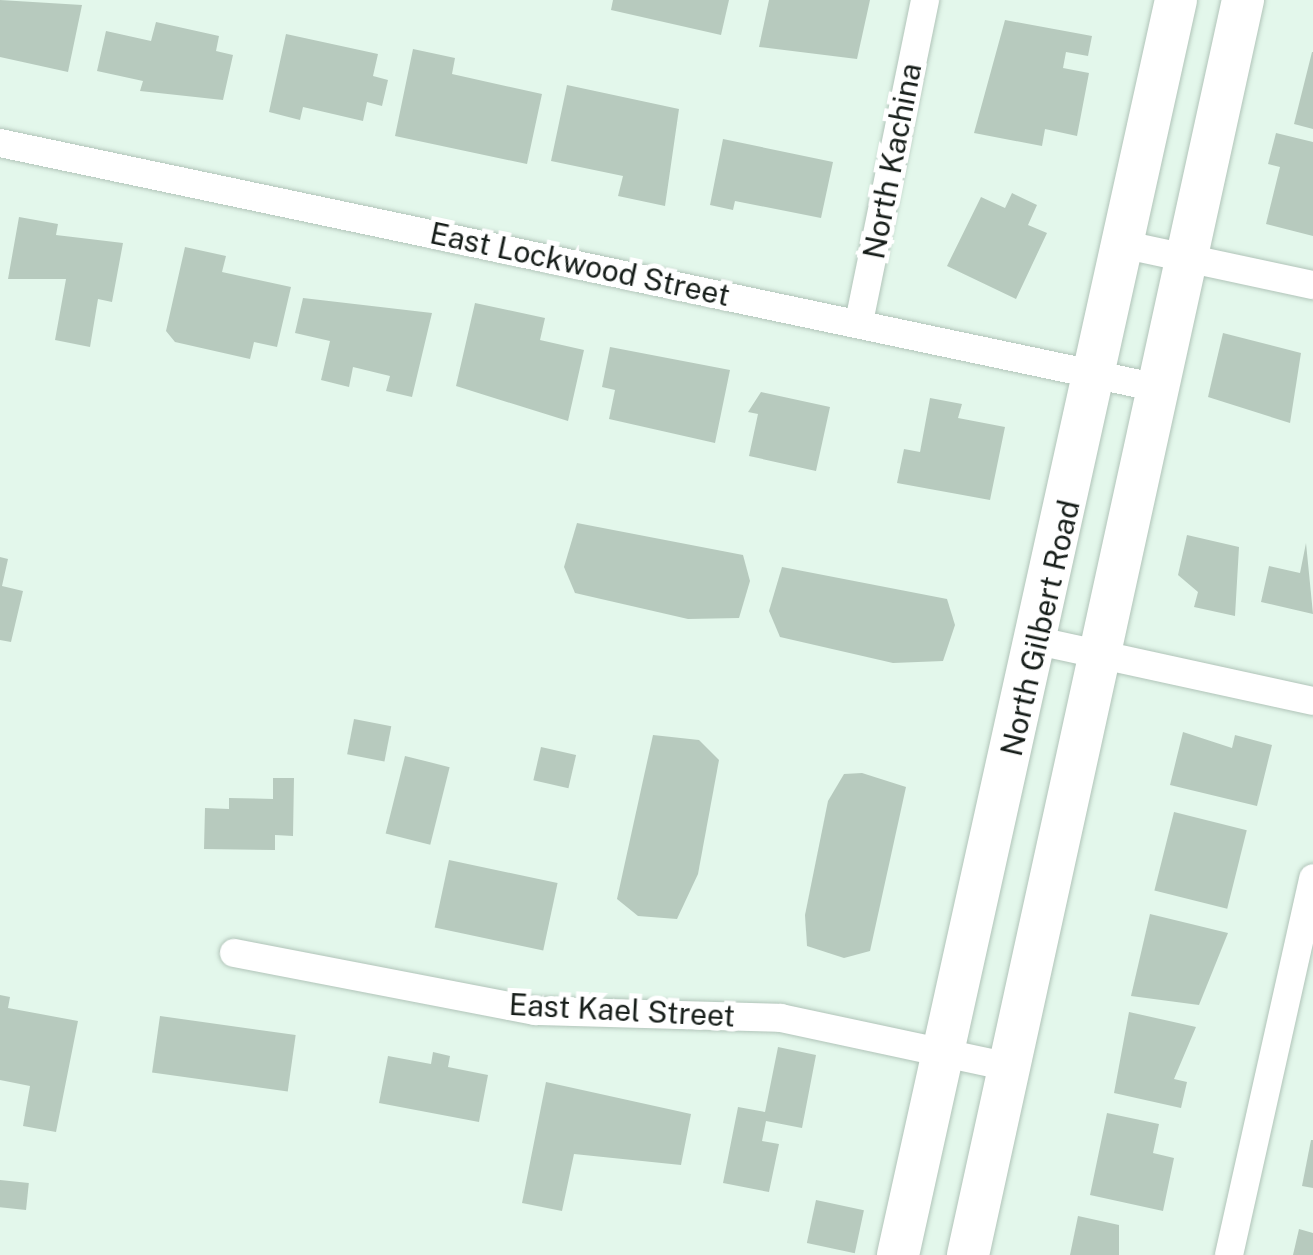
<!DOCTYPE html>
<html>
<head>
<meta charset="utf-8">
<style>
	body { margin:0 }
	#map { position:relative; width:1313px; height:1255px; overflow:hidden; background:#e3f7eb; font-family:"Public Sans",sans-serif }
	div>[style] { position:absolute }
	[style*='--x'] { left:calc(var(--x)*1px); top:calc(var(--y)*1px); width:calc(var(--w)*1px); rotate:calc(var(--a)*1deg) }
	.building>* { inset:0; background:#b7cabe; transform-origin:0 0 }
	.roads { filter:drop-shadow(0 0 2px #b1c4b9) drop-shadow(0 0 2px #b1c4b9) }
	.minor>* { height:28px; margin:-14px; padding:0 14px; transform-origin:14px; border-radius:14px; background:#fff }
	.primary>* { height:42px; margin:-21px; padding:0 21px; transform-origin:21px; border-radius:21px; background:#fff }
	span { translate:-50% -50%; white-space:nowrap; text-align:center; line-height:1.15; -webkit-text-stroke:10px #fff; paint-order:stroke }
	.street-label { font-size:30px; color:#171e1a }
</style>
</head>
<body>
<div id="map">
	<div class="building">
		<div style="clip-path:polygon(0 0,82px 5px,68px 72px,0 57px)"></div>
		<div style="clip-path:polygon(613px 0,729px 0,721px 35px,611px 10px)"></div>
		<div style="clip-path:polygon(769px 0,870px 0,857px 59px,759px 47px)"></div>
		<div style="clip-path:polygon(1005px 20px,1092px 36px,1088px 56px,1066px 52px,1063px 68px,1089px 73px,1077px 136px,1045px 129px,1042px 146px,974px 133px)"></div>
		<div style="clip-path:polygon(156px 22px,219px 36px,216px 51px,233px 55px,223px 100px,140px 91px,143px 81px,97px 71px,106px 31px,151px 41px)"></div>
		<div style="clip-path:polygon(286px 34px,378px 54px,373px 76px,388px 80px,382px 106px,367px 102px,363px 121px,303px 107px,300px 120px,269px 112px)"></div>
		<div style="clip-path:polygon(413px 49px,455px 58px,452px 74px,542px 94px,527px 164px,395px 136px)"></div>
		<div style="clip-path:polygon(1312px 52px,1313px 52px,1313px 129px,1294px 124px)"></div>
		<div style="clip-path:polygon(567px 85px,679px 109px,665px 206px,618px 196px,623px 176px,551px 161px)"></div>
		<div style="clip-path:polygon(1276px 133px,1313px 142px,1313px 236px,1266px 224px,1280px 167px,1268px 164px)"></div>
		<div style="clip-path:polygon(723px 139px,833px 162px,821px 218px,735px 201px,733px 210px,710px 205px)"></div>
		<div style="clip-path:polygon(1012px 193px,1037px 205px,1028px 225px,1047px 233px,1016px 299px,947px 266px,981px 197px,1005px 208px)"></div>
		<div style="clip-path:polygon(19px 217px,58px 224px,56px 235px,123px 243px,112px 302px,98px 299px,90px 347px,55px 340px,66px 279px,8px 279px)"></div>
		<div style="clip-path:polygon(185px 247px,226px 256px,222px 272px,291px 287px,277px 347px,254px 342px,250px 359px,175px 342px,166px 331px)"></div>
		<div style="clip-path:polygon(303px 298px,432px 313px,412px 397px,386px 391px,390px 376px,353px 367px,349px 387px,321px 380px,330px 341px,295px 333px)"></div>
		<div style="clip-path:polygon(475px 303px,545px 318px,540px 340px,584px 350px,568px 421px,456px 386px)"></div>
		<div style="clip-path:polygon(1223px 333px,1301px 353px,1290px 423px,1208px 397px)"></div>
		<div style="clip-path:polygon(610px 347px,730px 370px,715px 443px,609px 419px,615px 390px,602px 387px)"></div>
		<div style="clip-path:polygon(761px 392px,830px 407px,816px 471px,749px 456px,758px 414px,748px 412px)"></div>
		<div style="clip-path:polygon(930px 398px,962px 404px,958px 418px,1005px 427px,990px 500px,897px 483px,904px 449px,920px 452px)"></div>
		<div style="clip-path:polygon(577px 523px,743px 555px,750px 581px,739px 618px,688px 619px,575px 593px,564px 567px)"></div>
		<div style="clip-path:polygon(1187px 535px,1239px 547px,1235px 616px,1194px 607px,1198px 592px,1178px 575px)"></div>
		<div style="clip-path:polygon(1306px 543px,1313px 614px,1261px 602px,1269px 566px,1300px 573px)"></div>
		<div style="clip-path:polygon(0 557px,8px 559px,2px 586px,23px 591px,11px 642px,0 640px)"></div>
		<div style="clip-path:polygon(782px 567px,947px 599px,955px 625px,943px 661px,893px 663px,780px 637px,769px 611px)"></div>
		<div style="left:354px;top:719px;width:38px;height:36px;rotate:11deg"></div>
		<div style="clip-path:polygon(1183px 732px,1232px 748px,1235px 735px,1272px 745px,1257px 806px,1170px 785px)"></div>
		<div style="clip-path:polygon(653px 735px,699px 740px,719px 760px,698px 874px,677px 919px,638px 916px,617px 899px)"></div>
		<div style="left:541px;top:747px;width:36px;height:34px;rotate:13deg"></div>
		<div style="left:405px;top:756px;width:46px;height:80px;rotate:14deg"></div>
		<div style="clip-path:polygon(862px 773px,906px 787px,870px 951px,844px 958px,807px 946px,805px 915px,828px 801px,844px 774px)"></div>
		<div style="clip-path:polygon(273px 778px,294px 778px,293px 836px,275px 835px,275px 850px,204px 849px,205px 808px,229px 809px,229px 798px,273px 799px)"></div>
		<div style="left:1174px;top:812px;width:75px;height:81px;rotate:14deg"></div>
		<div style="left:449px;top:860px;width:111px;height:69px;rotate:12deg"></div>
		<div style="clip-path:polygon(1150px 914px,1228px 933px,1199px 1005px,1131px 996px)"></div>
		<div style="clip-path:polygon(0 995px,10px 997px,8px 1008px,78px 1021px,56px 1132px,23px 1126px,30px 1086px,0 1080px)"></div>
		<div style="clip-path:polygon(1129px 1012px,1196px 1027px,1174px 1079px,1187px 1082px,1181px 1108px,1114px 1093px)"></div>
		<div style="left:160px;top:1016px;width:137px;height:57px;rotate:8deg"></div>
		<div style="clip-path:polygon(778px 1047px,816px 1055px,802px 1128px,766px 1121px,762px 1141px,779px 1144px,769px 1192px,723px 1183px,738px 1107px,765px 1112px)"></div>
		<div style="clip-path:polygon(433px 1052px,450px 1056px,448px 1067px,488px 1075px,479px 1122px,379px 1103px,388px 1056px,431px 1064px)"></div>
		<div style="clip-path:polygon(546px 1082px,691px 1114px,681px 1165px,574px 1154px,562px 1211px,522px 1203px)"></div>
		<div style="clip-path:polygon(1107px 1113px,1159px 1124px,1153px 1153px,1174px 1158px,1163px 1211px,1090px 1195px)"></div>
		<div style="clip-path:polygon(1311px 1140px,1313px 1140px,1313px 1188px,1302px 1186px)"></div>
		<div style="left:0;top:1180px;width:29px;height:27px;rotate:6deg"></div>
		<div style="left:816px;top:1200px;width:49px;height:44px;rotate:12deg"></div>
		<div style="clip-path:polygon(1078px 1216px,1119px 1225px,1119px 1255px,1070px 1255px)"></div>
		<div style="clip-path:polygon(1299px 1229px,1313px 1233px,1313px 1255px,1293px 1255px)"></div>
	</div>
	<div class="roads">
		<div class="minor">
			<div style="--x:0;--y:143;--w:1185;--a:11.94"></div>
			<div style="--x:1126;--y:245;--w:191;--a:12.1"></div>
			<div style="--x:859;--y:322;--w:329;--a:-78.4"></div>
			<div style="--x:1038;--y:641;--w:281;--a:12.3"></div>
			<div style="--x:234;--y:953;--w:307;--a:10.9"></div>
			<div style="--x:535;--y:1011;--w:246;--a:1.6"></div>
			<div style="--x:781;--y:1018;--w:233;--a:12.1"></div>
			<div style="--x:1229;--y:1255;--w:386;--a:-77.4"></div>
		</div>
		<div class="primary">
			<div style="--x:898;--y:1255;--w:1285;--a:-77.51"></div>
			<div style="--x:968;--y:1255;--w:1285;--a:-77.64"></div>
		</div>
	</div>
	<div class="street-label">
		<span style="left:892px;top:161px;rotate:-79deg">North Kachina</span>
		<span style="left:580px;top:264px;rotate:12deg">East Lockwood Street</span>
		<span style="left:1040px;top:628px;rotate:-77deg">North Gilbert Road</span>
		<span style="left:622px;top:1010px;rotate:3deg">East Kael Street</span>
	</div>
</div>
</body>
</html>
